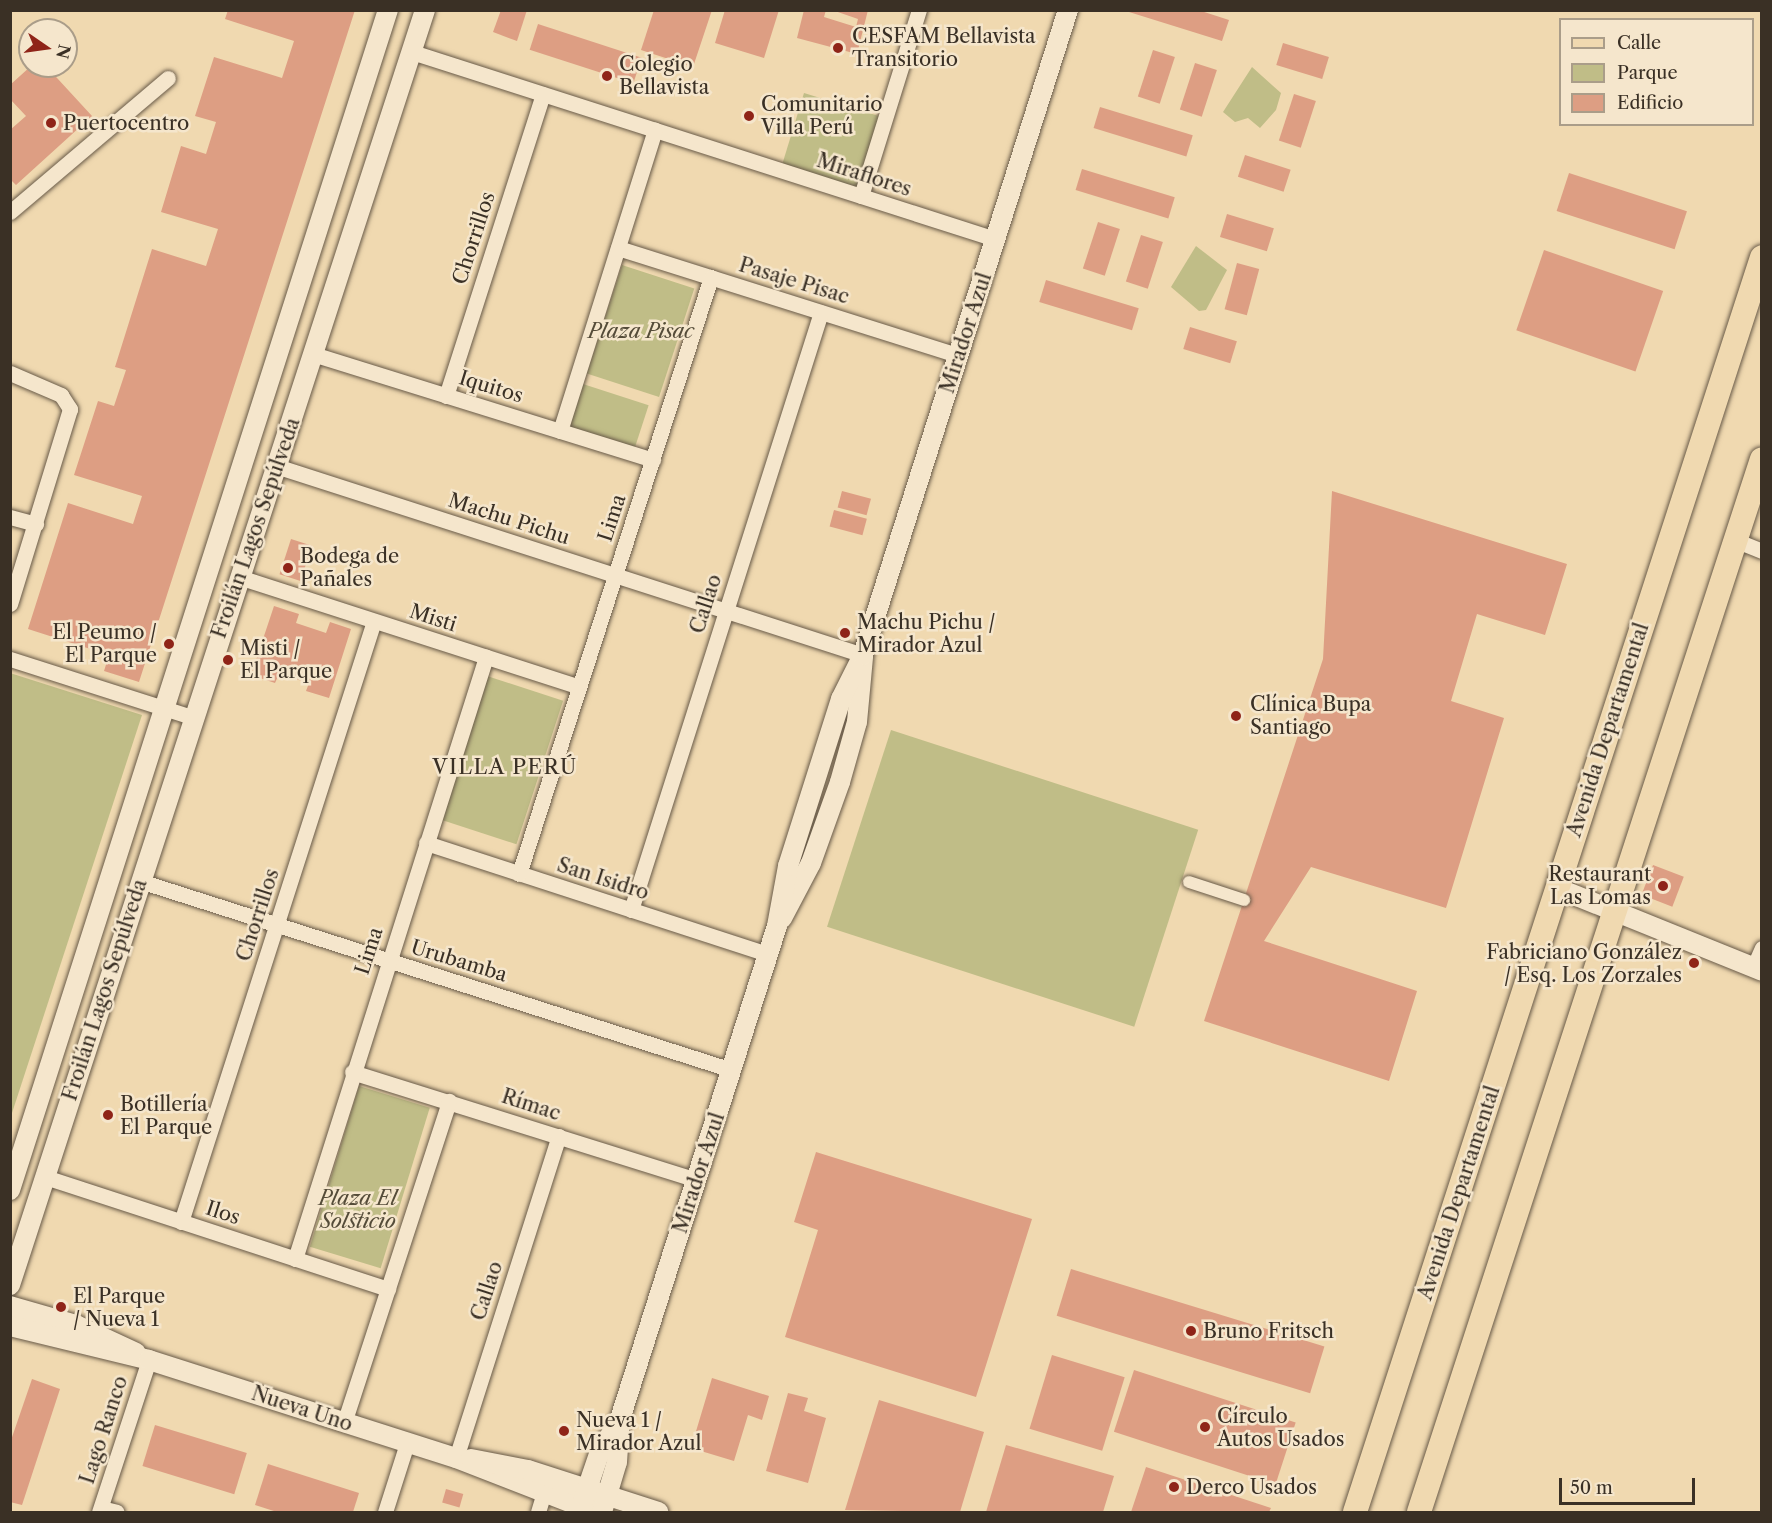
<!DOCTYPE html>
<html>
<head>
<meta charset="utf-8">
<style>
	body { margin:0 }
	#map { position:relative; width:1772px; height:1523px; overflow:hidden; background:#f0d9b0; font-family:"Libre Caslon Text",serif }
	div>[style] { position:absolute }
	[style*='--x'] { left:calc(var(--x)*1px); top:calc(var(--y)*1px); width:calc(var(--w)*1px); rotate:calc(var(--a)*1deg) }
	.green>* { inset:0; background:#c0bd87; transform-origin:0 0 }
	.building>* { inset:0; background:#dd9e83; transform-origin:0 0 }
	.roads { filter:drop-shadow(0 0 2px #685a48) drop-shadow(0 0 2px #685a48) }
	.pedestrian>* { height:12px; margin:-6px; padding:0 6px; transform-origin:6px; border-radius:6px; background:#f5e6cc }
	.minor>* { height:15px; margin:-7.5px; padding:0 7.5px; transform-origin:7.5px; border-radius:7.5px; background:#f5e6cc }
	.tertiary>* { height:20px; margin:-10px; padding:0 10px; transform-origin:10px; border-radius:10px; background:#f5e6cc }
	.primary>* { height:24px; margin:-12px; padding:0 12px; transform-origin:12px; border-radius:12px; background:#f0d9b0 }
	.dots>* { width:16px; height:16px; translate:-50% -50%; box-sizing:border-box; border:3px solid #f5e6cc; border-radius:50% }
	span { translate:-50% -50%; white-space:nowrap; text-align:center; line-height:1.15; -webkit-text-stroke:5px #f5e6cc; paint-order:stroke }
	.poi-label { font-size:20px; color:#3a3025 }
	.left { translate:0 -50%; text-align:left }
	.right { translate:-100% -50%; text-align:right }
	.street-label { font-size:20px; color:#3a3025 }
	.park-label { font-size:20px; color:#554c39; font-style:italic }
	.neighbourhood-label { font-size:21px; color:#3a3025; letter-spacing:1.5px }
	.frame { position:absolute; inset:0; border:12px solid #3a3025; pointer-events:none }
	.legend { position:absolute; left:1559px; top:18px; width:195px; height:108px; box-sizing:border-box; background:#f5e6cc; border:2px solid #aa9d89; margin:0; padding:8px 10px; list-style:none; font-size:18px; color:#3a3025 }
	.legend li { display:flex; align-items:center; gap:12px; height:30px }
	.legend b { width:30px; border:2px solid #aa9d89 }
	.north { position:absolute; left:18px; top:18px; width:60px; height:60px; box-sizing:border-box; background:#f5e6cc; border:2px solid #aa9d89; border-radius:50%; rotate:103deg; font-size:16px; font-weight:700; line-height:24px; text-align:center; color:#3a3025 }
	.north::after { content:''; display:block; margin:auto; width:21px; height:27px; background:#8f2418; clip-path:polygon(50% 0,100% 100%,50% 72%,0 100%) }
	.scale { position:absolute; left:1559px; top:1478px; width:136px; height:27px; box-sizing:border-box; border:3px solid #3a3025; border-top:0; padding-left:8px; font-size:18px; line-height:21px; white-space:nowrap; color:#3a3025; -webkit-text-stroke:4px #f5e6cc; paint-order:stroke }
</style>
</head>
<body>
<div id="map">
	<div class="green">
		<div style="clip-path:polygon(1252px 67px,1281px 93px,1276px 110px,1260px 128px,1248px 118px,1235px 122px,1223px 112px)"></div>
		<div style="left:804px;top:93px;width:80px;height:77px;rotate:17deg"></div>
		<div style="clip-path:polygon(1196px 246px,1227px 270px,1206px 310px,1199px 311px,1171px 287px)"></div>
		<div style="left:622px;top:265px;width:76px;height:114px;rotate:18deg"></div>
		<div style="left:583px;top:384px;width:69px;height:45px;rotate:18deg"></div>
		<div style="clip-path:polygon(10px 673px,142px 715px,11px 1116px,10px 1116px)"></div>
		<div style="left:487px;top:676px;width:80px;height:151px;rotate:18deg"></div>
		<div style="left:891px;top:730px;width:323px;height:207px;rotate:18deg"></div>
		<div style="left:359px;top:1086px;width:74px;height:168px;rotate:17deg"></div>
	</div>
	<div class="building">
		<div style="clip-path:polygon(228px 10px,355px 10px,139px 682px,104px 671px,109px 655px,28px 629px,68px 503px,133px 524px,142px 496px,74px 475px,98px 401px,114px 406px,126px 370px,115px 367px,152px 249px,206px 266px,218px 229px,161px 212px,181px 146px,206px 154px,216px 122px,195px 116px,214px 57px,282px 78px,294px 41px,225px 19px)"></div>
		<div style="clip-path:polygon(501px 10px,527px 10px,517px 41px,493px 32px)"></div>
		<div style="clip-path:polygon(654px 10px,712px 10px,693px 67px,641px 50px)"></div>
		<div style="clip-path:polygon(725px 10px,779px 10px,764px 58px,715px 43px)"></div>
		<div style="clip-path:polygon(804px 10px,826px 10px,824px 17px,856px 27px,858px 19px,832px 10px,868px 10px,857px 54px,797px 38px)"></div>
		<div style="clip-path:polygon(1198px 10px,1229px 20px,1222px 41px,1129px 12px)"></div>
		<div style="left:538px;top:24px;width:109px;height:27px;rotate:18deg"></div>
		<div style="left:1283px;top:43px;width:48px;height:23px;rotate:17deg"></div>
		<div style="left:1153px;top:50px;width:23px;height:49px;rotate:18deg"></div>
		<div style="left:1195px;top:63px;width:23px;height:49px;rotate:18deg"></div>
		<div style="clip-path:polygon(31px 66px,46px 66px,92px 116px,16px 185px,10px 179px,10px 130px,26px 116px,10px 99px,10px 85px)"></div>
		<div style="left:1294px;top:94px;width:23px;height:49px;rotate:18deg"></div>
		<div style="left:1100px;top:107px;width:97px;height:22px;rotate:17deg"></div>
		<div style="left:1245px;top:155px;width:48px;height:23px;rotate:18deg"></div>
		<div style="left:1082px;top:169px;width:97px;height:22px;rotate:17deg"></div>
		<div style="left:1569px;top:173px;width:124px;height:40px;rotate:18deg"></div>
		<div style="left:1227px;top:214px;width:49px;height:24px;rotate:17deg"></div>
		<div style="left:1098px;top:222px;width:23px;height:49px;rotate:18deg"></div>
		<div style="left:1141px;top:235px;width:23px;height:49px;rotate:18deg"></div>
		<div style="left:1544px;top:250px;width:126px;height:85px;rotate:19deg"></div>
		<div style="left:1237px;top:263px;width:23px;height:48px;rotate:15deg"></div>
		<div style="left:1046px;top:280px;width:97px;height:23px;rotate:17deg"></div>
		<div style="left:1190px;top:327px;width:49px;height:23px;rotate:17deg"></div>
		<div style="left:842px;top:491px;width:30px;height:17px;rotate:15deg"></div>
		<div style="clip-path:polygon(1332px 491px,1567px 564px,1545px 635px,1477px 614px,1451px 701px,1504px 718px,1446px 908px,1311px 867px,1264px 941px,1417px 991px,1389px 1081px,1204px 1021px,1323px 659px)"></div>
		<div style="left:834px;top:510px;width:34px;height:17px;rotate:15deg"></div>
		<div style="left:291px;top:539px;width:22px;height:37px;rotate:18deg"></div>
		<div style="clip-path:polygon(274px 606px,299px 614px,296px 623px,326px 633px,330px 622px,351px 629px,329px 698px,306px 691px,309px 683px,279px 674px,275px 683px,251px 675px)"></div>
		<div style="left:1653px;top:865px;width:33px;height:32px;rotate:21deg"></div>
		<div style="left:105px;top:1109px;width:10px;height:10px;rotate:17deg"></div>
		<div style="clip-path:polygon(816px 1152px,1032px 1219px,976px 1397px,785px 1337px,818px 1230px,794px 1222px)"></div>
		<div style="left:1071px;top:1269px;width:265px;height:49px;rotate:17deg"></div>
		<div style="left:1052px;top:1355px;width:76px;height:77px;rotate:17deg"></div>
		<div style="left:1134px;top:1370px;width:170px;height:65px;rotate:18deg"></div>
		<div style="clip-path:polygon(712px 1378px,769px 1396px,762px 1420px,748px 1415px,734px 1461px,691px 1448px)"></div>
		<div style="clip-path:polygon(32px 1379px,60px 1389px,22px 1505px,10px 1502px,10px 1443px)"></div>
		<div style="clip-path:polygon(788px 1393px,808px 1398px,804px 1411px,826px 1418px,808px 1483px,766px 1471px)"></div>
		<div style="clip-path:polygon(879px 1400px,984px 1432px,960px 1512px,845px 1510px)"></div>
		<div style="left:155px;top:1425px;width:96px;height:43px;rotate:17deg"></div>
		<div style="clip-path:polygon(1006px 1445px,1114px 1476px,1103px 1512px,986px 1512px)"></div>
		<div style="clip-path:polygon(268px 1464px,359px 1493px,353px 1512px,277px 1512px,255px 1505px)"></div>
		<div style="clip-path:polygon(1146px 1467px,1271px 1508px,1269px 1512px,1131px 1512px)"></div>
		<div style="left:446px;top:1489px;width:18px;height:14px;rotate:16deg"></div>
	</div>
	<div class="roads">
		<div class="pedestrian">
			<div style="--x:1189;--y:882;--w:58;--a:18.1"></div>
		</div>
		<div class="minor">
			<div style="--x:412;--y:52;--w:612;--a:17.78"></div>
			<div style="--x:861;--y:196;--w:195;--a:-72.7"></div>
			<div style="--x:10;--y:212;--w:207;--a:-40.3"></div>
			<div style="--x:618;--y:248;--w:356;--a:17.5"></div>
			<div style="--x:316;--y:355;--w:353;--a:17.3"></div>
			<div style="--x:10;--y:373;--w:56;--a:23.3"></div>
			<div style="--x:61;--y:395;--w:17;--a:57"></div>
			<div style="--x:70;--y:409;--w:204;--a:107.1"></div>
			<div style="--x:446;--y:396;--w:317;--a:-72.2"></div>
			<div style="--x:560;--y:431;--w:316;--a:-72.5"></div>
			<div style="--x:279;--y:467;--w:614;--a:17.84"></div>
			<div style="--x:10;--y:517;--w:27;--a:15"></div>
			<div style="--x:1735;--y:540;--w:29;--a:22"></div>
			<div style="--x:239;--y:577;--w:357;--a:17.9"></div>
			<div style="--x:10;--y:659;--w:191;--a:17.7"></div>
			<div style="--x:426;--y:843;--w:360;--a:18"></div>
			<div style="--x:519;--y:874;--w:627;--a:-72.17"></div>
			<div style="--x:140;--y:881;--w:621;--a:17.71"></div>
			<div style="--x:631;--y:910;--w:627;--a:-72.37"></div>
			<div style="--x:1753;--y:968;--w:22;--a:-66"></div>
			<div style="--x:352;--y:1072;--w:361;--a:17.4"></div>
			<div style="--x:45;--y:1177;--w:361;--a:18.1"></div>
			<div style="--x:181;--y:1222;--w:631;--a:-72.2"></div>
			<div style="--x:295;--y:1259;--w:632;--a:-72.4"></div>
			<div style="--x:344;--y:1423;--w:339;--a:-71.9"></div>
			<div style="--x:456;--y:1458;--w:338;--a:-72.3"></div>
			<div style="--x:101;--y:1508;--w:16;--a:14"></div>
			<div style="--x:99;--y:1512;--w:160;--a:-71.8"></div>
			<div style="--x:385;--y:1512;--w:72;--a:-72.3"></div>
			<div style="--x:538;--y:1512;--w:17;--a:-73"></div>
		</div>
		<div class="tertiary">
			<div style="--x:1557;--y:888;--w:221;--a:22"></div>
			<div style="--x:782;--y:918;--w:62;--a:-62.2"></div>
			<div style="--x:811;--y:863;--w:86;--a:-70.3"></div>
			<div style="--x:840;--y:782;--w:62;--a:-74.2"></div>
			<div style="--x:857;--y:722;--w:65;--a:-84.7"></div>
			<div style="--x:10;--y:1190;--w:1239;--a:-72.24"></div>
			<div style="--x:10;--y:1285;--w:1341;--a:-71.97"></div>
			<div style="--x:10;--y:1306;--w:69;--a:16.1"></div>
			<div style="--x:76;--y:1325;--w:66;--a:25"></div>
			<div style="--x:10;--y:1326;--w:143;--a:13.7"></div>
			<div style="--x:149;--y:1360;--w:322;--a:17.7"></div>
			<div style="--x:456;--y:1458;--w:149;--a:21.2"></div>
			<div style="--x:471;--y:1459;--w:58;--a:10.9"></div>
			<div style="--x:528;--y:1470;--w:137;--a:17.9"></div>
			<div style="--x:583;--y:1501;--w:50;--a:-71.2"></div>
			<div style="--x:599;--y:1454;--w:41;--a:-59"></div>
			<div style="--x:602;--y:1512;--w:52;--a:-73.3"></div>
			<div style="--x:617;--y:1462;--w:43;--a:-86"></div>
			<div style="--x:620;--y:1419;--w:517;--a:-72.34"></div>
			<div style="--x:777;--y:926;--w:61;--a:-79.6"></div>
			<div style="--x:788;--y:866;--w:175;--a:-72.4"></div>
			<div style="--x:841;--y:699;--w:49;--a:-63.4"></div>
			<div style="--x:863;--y:655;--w:677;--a:-72.37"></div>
		</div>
		<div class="primary">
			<div style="--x:1355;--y:1512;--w:1319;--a:-72.03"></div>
			<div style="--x:1419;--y:1512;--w:1107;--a:-71.96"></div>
		</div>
	</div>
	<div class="dots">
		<div style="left:838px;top:48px;background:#8f2418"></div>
		<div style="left:607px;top:76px;background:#8f2418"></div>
		<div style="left:749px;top:116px;background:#8f2418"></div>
		<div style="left:51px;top:123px;background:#8f2418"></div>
		<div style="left:288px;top:568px;background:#8f2418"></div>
		<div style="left:845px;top:633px;background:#8f2418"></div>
		<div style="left:169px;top:644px;background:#8f2418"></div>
		<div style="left:228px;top:660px;background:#8f2418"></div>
		<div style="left:1236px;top:716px;background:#8f2418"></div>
		<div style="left:1663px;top:886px;background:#8f2418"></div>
		<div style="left:1694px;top:963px;background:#8f2418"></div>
		<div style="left:108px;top:1115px;background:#8f2418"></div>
		<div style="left:61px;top:1307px;background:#8f2418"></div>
		<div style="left:1191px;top:1331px;background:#8f2418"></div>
		<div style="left:1205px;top:1427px;background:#8f2418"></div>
		<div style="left:564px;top:1431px;background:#8f2418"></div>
		<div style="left:1174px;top:1487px;background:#8f2418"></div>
	</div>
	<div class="poi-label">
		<span class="left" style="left:852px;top:48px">CESFAM Bellavista<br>Transitorio</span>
		<span class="left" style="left:619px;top:76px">Colegio<br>Bellavista</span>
		<span class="left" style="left:761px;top:116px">Comunitario<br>Villa Perú</span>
		<span class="left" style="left:63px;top:123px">Puertocentro</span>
		<span class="left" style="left:300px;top:568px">Bodega de<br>Pañales</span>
		<span class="left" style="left:857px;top:634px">Machu Pichu /<br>Mirador Azul</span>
		<span class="right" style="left:157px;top:644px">El Peumo /<br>El Parque</span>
		<span class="left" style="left:240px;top:660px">Misti /<br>El Parque</span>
		<span class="left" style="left:1250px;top:716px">Clínica Bupa<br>Santiago</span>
		<span class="right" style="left:1651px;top:886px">Restaurant<br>Las Lomas</span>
		<span class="right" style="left:1682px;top:964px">Fabriciano González<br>/ Esq. Los Zorzales</span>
		<span class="left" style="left:120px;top:1116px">Botillería<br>El Parque</span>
		<span class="left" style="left:73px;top:1308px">El Parque<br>/ Nueva 1</span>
		<span class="left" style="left:1203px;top:1331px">Bruno Fritsch</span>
		<span class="left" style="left:1217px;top:1428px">Círculo<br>Autos Usados</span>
		<span class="left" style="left:576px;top:1432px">Nueva 1 /<br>Mirador Azul</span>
		<span class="left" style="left:1186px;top:1487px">Derco Usados</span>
	</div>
	<div class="street-label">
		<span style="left:864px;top:175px;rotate:18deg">Miraflores</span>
		<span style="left:474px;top:238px;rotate:-72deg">Chorrillos</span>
		<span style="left:794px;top:281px;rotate:17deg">Pasaje Pisac</span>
		<span style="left:966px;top:333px;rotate:-72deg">Mirador Azul</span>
		<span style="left:491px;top:387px;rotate:17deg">Iquitos</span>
		<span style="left:612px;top:518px;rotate:-72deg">Lima</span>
		<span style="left:509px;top:519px;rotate:18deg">Machu Pichu</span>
		<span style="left:256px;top:528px;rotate:-71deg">Froilán Lagos Sepúlveda</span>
		<span style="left:706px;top:604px;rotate:-72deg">Callao</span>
		<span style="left:433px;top:618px;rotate:18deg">Misti</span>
		<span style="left:1608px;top:730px;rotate:-72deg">Avenida Departamental</span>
		<span style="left:603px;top:879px;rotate:18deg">San Isidro</span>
		<span style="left:258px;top:915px;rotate:-72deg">Chorrillos</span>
		<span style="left:369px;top:951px;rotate:-72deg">Lima</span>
		<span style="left:459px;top:961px;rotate:17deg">Urubamba</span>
		<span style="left:105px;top:990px;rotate:-72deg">Froilán Lagos Sepúlveda</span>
		<span style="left:531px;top:1105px;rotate:18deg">Rímac</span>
		<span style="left:699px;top:1173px;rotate:-72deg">Mirador Azul</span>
		<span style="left:1459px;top:1193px;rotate:-72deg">Avenida Departamental</span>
		<span style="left:223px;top:1213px;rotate:18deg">Ilos</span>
		<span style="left:487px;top:1291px;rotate:-72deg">Callao</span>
		<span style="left:302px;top:1409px;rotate:18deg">Nueva Uno</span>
		<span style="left:104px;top:1430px;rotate:-72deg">Lago Ranco</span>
	</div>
	<div class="park-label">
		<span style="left:641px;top:331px">Plaza Pisac</span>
		<span style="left:358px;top:1210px">Plaza El<br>Solsticio</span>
	</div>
	<div class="neighbourhood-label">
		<span style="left:505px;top:767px">VILLA PERÚ</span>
	</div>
	<div class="frame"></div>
	<ul class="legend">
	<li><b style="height:8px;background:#f0d9b0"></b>Calle</li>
	<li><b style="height:16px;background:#c0bd87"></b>Parque</li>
	<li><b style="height:16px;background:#dd9e83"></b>Edificio</li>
	</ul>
	<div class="north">N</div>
	<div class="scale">50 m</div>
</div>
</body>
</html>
